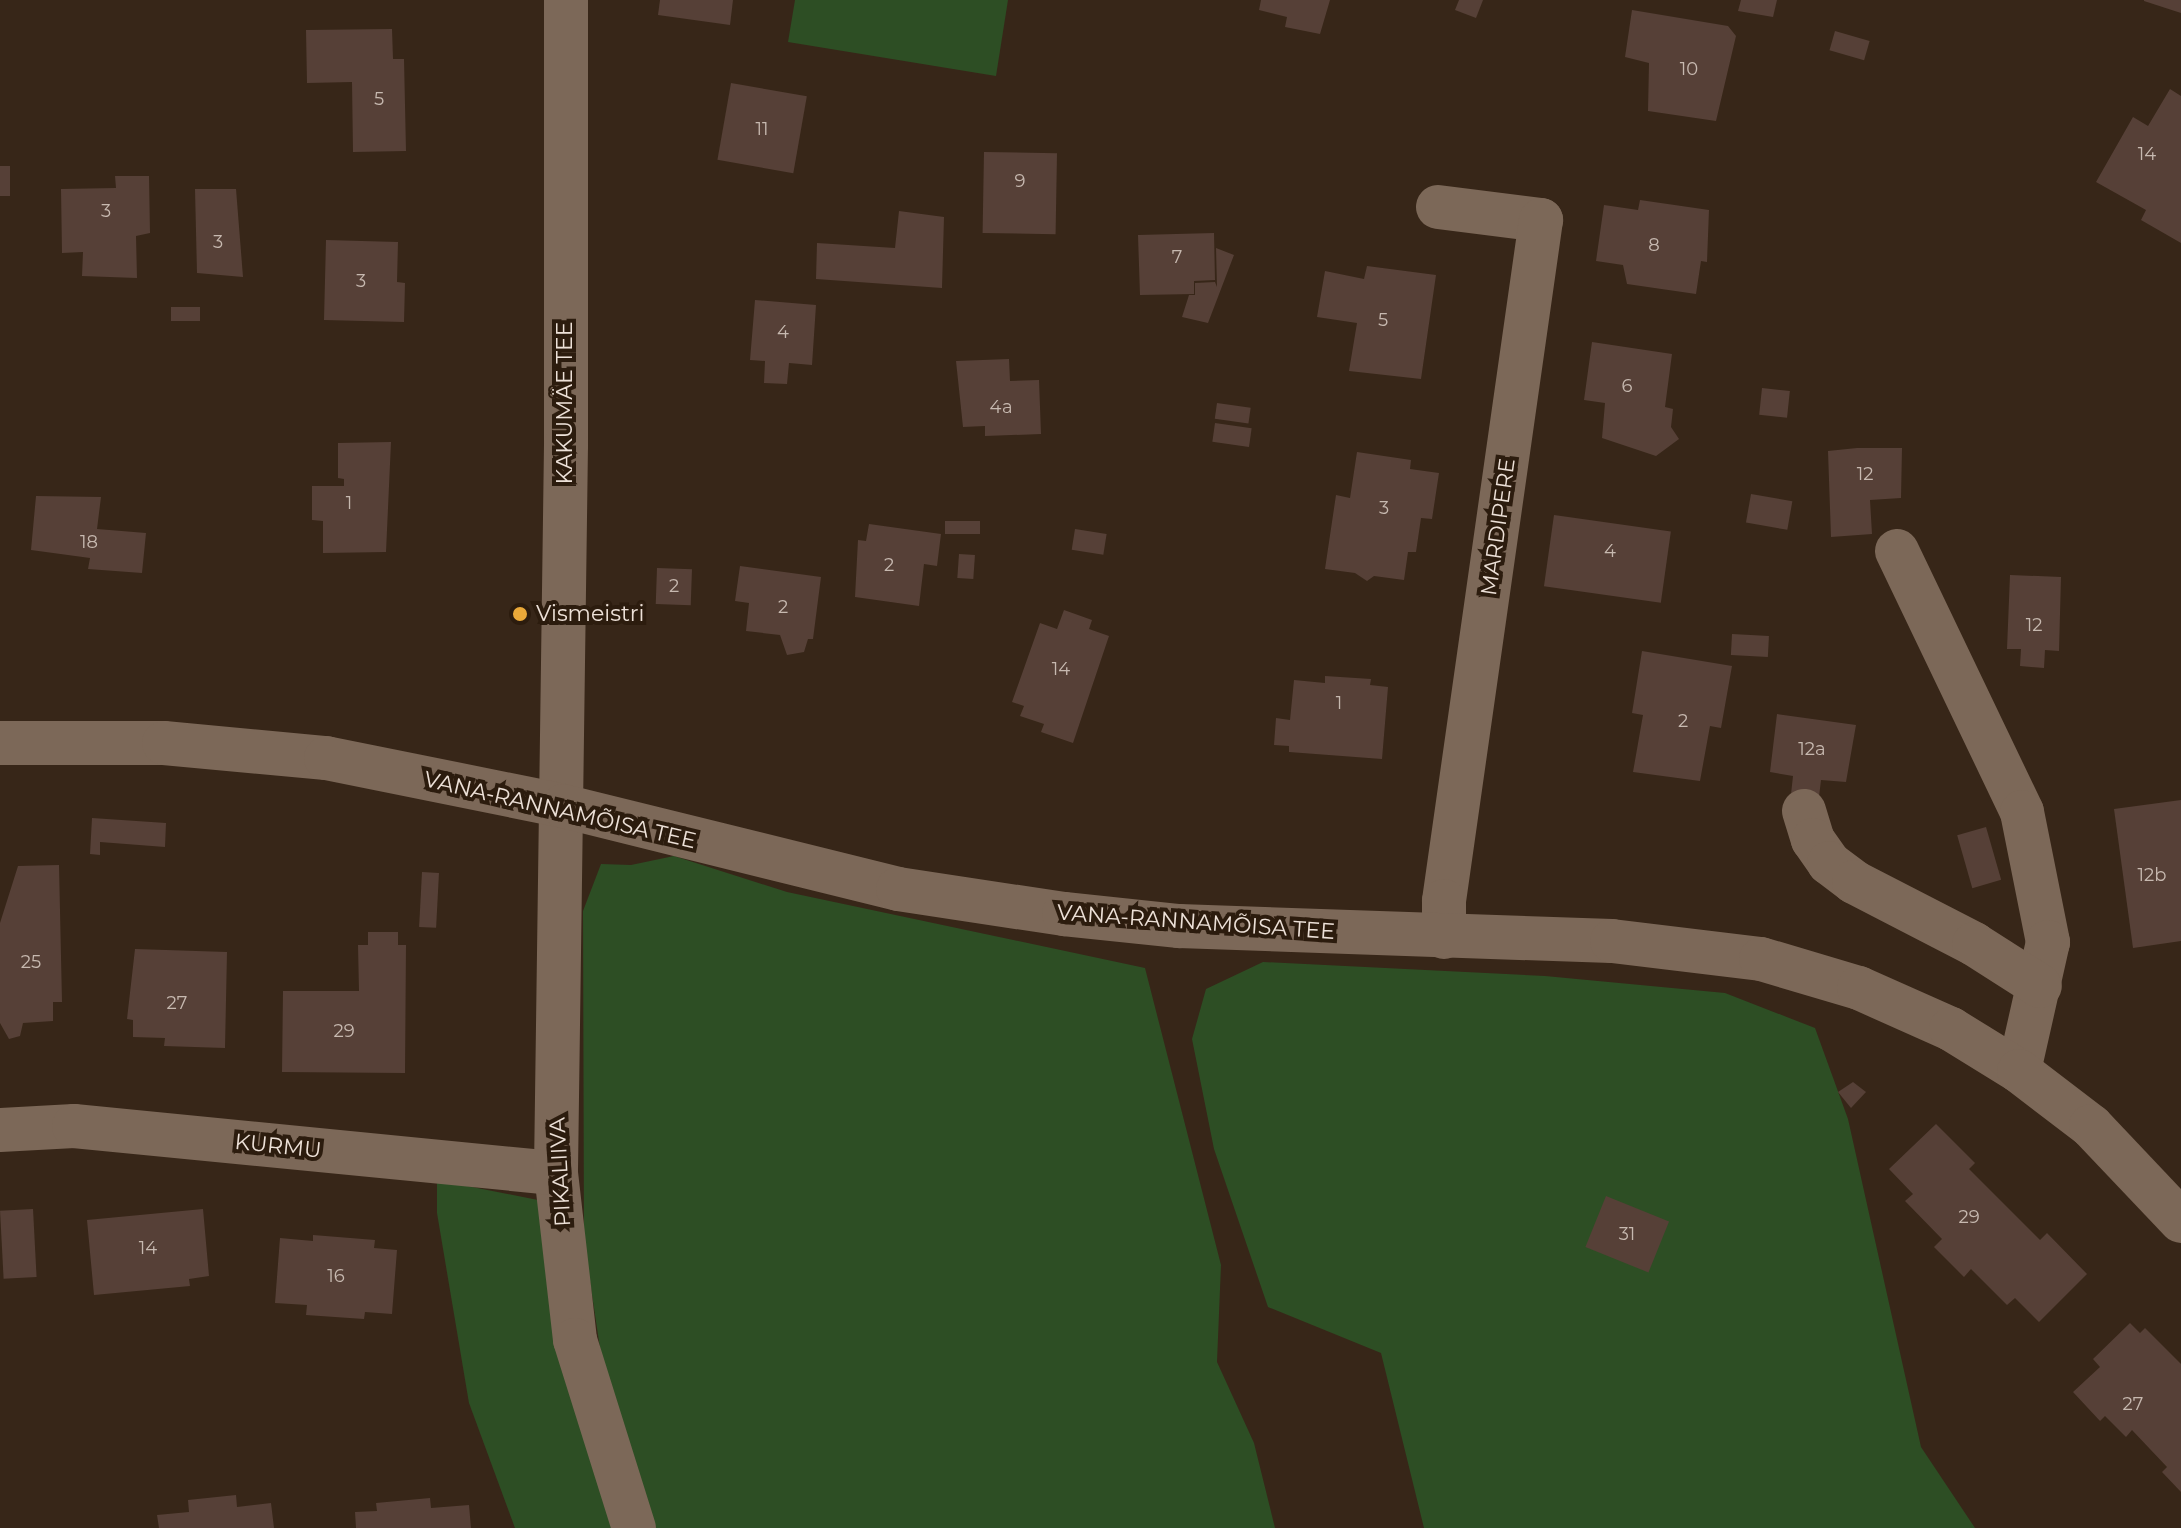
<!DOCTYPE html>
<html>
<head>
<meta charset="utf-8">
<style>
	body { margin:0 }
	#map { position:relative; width:2181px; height:1528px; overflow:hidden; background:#372618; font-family:Montserrat,sans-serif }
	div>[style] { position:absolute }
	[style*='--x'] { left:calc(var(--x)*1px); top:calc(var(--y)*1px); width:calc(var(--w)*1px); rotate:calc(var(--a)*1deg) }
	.green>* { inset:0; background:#2d4e24 }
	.building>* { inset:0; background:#564037; transform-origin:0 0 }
	.minor>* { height:44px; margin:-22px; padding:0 22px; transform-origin:22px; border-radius:22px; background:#7c6858 }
	.dots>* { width:22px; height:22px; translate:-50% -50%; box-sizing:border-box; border:4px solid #2c1c0e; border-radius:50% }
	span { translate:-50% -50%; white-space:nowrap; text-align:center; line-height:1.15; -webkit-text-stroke:8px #2c1c0e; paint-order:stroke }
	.number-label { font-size:18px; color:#c7b9b0 }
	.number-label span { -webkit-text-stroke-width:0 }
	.street-label { font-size:22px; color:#ede1d8 }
	.poi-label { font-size:22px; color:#ede1d8 }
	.left { translate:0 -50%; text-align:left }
</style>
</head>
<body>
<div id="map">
	<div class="green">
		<div style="clip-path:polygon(795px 0,1008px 0,996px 76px,788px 42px)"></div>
		<div style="clip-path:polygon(674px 856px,787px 892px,1145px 968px,1221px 1265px,1217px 1362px,1254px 1443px,1275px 1528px,655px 1528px,603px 1368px,584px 1241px,583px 911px,601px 864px,631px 865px)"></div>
		<div style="clip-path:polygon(1263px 962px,1545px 976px,1725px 993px,1815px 1028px,1848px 1119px,1921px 1447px,1975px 1528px,1424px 1528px,1381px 1353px,1268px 1307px,1214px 1149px,1192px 1039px,1206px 989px)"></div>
		<div style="clip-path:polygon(437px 1180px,543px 1201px,618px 1528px,515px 1528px,469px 1403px,437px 1213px)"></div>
	</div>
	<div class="building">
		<div style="clip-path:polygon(660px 0,733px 0,730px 25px,658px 15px)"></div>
		<div style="clip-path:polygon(1261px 0,1330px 0,1320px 34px,1285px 27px,1287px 17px,1259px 10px)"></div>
		<div style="clip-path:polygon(1459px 0,1483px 0,1476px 18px,1455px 10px)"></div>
		<div style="clip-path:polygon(1741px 0,1777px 0,1773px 17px,1738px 11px)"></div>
		<div style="clip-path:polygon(2144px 0,2181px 0,2181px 13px,2144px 1px)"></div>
		<div style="clip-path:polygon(1632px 10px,1728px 26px,1736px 36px,1716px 121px,1648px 111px,1649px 63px,1625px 57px)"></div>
		<div style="clip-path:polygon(392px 29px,393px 59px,404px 59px,406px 151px,353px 152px,352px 82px,307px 83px,306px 30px)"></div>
		<div style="left:1835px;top:31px;width:36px;height:20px;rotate:16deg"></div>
		<div style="left:731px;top:83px;width:77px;height:78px;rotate:10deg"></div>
		<div style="clip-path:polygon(2170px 89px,2181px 96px,2181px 243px,2141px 220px,2146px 210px,2096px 182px,2133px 117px,2148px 126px)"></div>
		<div style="left:984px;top:152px;width:73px;height:81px;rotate:1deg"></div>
		<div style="left:0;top:166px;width:10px;height:30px"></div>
		<div style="clip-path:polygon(115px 176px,149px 176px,150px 233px,136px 236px,137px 278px,82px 276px,83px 252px,62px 253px,61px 189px,116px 188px)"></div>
		<div style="clip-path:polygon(195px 189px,236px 189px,243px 277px,197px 273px)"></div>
		<div style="clip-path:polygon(1640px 200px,1709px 210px,1707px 262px,1701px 261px,1696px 294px,1627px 284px,1623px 265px,1596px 261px,1604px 205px,1638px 210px)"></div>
		<div style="clip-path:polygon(899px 211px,944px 217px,942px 288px,816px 279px,817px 243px,895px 248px)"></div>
		<div style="clip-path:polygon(1214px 233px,1215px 280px,1194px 281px,1194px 294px,1140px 295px,1138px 235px)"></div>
		<div style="clip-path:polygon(326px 240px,398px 242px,397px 282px,405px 283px,404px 322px,324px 320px)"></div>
		<div style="clip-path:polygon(1216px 248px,1234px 255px,1208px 323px,1182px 317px,1189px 295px,1195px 295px,1195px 283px,1215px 282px,1217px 287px)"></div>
		<div style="clip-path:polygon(1367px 266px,1436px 275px,1421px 379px,1349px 371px,1357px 323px,1317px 317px,1325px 271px,1364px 279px)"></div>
		<div style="clip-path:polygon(755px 300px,816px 305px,812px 365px,789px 363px,787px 384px,764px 383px,765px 361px,750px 360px)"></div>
		<div style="left:171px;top:307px;width:29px;height:14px"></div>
		<div style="clip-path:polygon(1592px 342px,1672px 354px,1665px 407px,1673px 409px,1671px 427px,1679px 439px,1656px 456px,1602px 438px,1605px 403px,1584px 400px)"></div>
		<div style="clip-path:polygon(1009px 359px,1010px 381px,1039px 380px,1041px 434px,985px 436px,985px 426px,963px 427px,956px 361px)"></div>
		<div style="left:1762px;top:388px;width:28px;height:27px;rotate:6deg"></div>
		<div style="left:1217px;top:403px;width:34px;height:16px;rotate:8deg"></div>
		<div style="left:1215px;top:423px;width:37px;height:19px;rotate:8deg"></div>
		<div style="clip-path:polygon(391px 442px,386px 552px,323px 553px,323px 521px,312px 520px,312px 486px,344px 486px,344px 479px,338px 478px,338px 443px)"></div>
		<div style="clip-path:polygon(1857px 448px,1902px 448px,1901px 498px,1870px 500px,1872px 534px,1831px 537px,1828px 451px)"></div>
		<div style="clip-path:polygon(1357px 452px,1411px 460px,1410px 469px,1439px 473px,1432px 519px,1421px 518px,1416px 552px,1408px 552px,1404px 580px,1374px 576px,1367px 581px,1355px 573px,1325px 569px,1336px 495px,1350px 498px)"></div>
		<div style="left:1751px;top:494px;width:42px;height:29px;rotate:10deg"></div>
		<div style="clip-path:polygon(36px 496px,101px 497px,97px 529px,146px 533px,142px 573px,88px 569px,90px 558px,31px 550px)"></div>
		<div style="left:1554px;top:515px;width:118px;height:72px;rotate:8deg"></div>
		<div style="left:945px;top:521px;width:35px;height:13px"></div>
		<div style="clip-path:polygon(869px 524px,941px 534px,937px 566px,924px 564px,919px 606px,855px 597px,858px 540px,866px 541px)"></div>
		<div style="left:1075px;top:529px;width:32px;height:21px;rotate:9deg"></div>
		<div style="left:959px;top:554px;width:16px;height:24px;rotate:4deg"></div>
		<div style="clip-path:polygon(740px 566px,821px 577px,813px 639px,808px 639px,804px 652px,787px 655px,780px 635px,746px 631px,749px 603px,735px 601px)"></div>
		<div style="left:657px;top:568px;width:35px;height:36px;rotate:2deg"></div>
		<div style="clip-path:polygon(2010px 575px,2061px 577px,2059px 651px,2045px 650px,2044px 668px,2020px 666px,2021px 649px,2007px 649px)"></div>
		<div style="clip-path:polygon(1064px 610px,1092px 620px,1089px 629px,1109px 636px,1073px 743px,1041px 732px,1044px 724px,1020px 716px,1024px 706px,1012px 702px,1040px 623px,1057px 629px)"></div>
		<div style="left:1732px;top:634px;width:37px;height:21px;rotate:3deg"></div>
		<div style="clip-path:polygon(1642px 651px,1732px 666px,1721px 728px,1710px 726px,1700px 781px,1633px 772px,1643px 715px,1632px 713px)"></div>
		<div style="clip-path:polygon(1325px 676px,1371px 679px,1370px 685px,1388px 687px,1382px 759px,1289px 752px,1289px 746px,1274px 745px,1276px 718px,1290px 720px,1294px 680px,1325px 683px)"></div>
		<div style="clip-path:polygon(1777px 714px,1856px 725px,1846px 782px,1821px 780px,1819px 797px,1791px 794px,1793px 776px,1770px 772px)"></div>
		<div style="clip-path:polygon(2181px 800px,2181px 941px,2133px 948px,2114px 809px)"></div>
		<div style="clip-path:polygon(92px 818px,166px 823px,165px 847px,100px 842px,100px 855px,90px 854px)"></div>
		<div style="left:1986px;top:827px;width:55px;height:30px;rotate:74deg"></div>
		<div style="clip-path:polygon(59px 865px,62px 1002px,53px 1002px,53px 1021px,23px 1023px,20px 1036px,9px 1039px,0 1023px,0 923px,18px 866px)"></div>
		<div style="left:422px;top:872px;width:17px;height:55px;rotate:3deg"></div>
		<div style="clip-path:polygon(368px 932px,398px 932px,398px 945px,406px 945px,405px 1073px,282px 1072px,283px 991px,359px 991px,358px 945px,368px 945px)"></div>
		<div style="clip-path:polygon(135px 949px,227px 952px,225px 1048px,164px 1046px,165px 1038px,133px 1037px,133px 1020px,127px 1019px)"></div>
		<div style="clip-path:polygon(1853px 1082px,1866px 1092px,1851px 1108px,1838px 1092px)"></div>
		<div style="clip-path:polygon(1936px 1124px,1975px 1163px,1969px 1169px,2040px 1240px,2047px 1233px,2087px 1274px,2039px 1322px,2015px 1298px,2007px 1305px,1971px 1269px,1964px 1277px,1934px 1247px,1942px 1239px,1905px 1201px,1913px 1194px,1889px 1169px)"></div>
		<div style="left:1606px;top:1196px;width:68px;height:55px;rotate:22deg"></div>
		<div style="left:33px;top:1209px;width:68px;height:33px;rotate:87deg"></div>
		<div style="clip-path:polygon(203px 1209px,209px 1276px,189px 1279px,190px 1286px,94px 1295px,87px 1220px)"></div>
		<div style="clip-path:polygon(313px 1235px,375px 1240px,374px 1248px,397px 1250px,392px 1314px,365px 1312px,364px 1319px,306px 1315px,307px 1305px,275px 1303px,280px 1238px,313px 1241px)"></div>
		<div style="clip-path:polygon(2130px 1323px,2140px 1333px,2145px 1328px,2181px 1364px,2181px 1492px,2162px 1472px,2167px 1467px,2132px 1430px,2126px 1437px,2105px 1416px,2100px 1421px,2073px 1392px,2100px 1367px,2093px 1359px)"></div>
		<div style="clip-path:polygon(236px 1495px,237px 1507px,271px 1503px,274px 1528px,159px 1528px,157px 1515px,189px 1512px,188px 1500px)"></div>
		<div style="clip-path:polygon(430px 1498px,431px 1508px,469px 1505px,471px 1528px,356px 1528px,355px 1512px,377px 1511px,376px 1503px)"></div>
	</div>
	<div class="minor">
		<div style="--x:566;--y:0;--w:445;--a:90"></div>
		<div style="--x:566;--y:445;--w:728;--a:90.79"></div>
		<div style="--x:556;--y:1173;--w:168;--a:83.5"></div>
		<div style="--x:575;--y:1340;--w:197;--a:72.6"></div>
		<div style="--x:1438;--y:207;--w:104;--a:7.2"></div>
		<div style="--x:1541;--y:220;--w:688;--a:98.11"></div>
		<div style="--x:1444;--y:901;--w:36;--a:90"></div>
		<div style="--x:1897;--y:551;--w:289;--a:64.4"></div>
		<div style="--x:2022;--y:812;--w:133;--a:78.7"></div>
		<div style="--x:2048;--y:942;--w:132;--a:102.7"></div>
		<div style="--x:0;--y:743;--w:164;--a:0"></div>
		<div style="--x:164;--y:743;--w:163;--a:5.3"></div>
		<div style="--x:326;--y:758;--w:242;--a:11.4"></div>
		<div style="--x:563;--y:806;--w:345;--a:13.9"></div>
		<div style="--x:898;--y:889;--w:168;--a:8.6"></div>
		<div style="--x:1064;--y:914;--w:116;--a:6"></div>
		<div style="--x:1179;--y:926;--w:433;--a:2"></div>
		<div style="--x:1612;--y:941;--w:150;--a:6.9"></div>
		<div style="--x:1761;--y:959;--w:102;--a:16.5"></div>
		<div style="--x:1859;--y:988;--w:101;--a:24"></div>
		<div style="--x:1951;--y:1029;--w:80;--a:31.7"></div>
		<div style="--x:2019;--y:1071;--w:91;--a:37.4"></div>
		<div style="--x:2091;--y:1126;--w:131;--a:46.5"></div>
		<div style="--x:1804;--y:811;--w:30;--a:73"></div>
		<div style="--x:1813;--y:840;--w:28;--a:55"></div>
		<div style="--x:1829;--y:863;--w:31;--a:37"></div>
		<div style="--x:1854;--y:882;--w:135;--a:27.3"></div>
		<div style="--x:1974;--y:944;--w:78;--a:32.5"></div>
		<div style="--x:0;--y:1130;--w:74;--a:-3.1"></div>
		<div style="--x:74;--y:1126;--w:484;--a:5.6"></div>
	</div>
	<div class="dots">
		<div style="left:520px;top:614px;background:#eba939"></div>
	</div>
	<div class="number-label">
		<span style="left:1689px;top:69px">10</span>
		<span style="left:379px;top:99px">5</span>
		<span style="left:762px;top:129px">11</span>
		<span style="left:2147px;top:154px">14</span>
		<span style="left:1020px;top:181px">9</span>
		<span style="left:106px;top:211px">3</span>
		<span style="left:218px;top:242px">3</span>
		<span style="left:1654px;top:245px">8</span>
		<span style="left:1177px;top:257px">7</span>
		<span style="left:361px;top:281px">3</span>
		<span style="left:1383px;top:320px">5</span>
		<span style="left:783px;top:332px">4</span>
		<span style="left:1627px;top:386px">6</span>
		<span style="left:1001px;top:407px">4a</span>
		<span style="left:1865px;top:474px">12</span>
		<span style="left:349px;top:503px">1</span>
		<span style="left:1384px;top:508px">3</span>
		<span style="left:89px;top:542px">18</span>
		<span style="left:1610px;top:551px">4</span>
		<span style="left:889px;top:565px">2</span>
		<span style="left:674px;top:586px">2</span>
		<span style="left:783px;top:607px">2</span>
		<span style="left:2034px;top:625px">12</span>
		<span style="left:1061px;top:669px">14</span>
		<span style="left:1339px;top:703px">1</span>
		<span style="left:1683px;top:721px">2</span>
		<span style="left:1812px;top:749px">12a</span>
		<span style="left:2152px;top:875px">12b</span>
		<span style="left:31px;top:962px">25</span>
		<span style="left:177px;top:1003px">27</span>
		<span style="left:344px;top:1031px">29</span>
		<span style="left:1969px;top:1217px">29</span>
		<span style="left:1627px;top:1234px">31</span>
		<span style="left:148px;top:1248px">14</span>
		<span style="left:336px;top:1276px">16</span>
		<span style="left:2133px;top:1404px">27</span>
	</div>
	<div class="street-label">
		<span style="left:565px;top:403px;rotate:-90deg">KAKUMÄE TEE</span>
		<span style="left:1498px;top:527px;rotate:-82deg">MARDIPERE</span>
		<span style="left:560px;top:810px;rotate:13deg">VANA-RANNAMÕISA TEE</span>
		<span style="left:1196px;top:922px;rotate:4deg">VANA-RANNAMÕISA TEE</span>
		<span style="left:278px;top:1146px;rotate:6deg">KURMU</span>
		<span style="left:560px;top:1172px;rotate:-93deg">PIKALIIVA</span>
	</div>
	<div class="poi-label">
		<span class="left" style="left:536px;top:614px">Vismeistri</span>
	</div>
</div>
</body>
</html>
